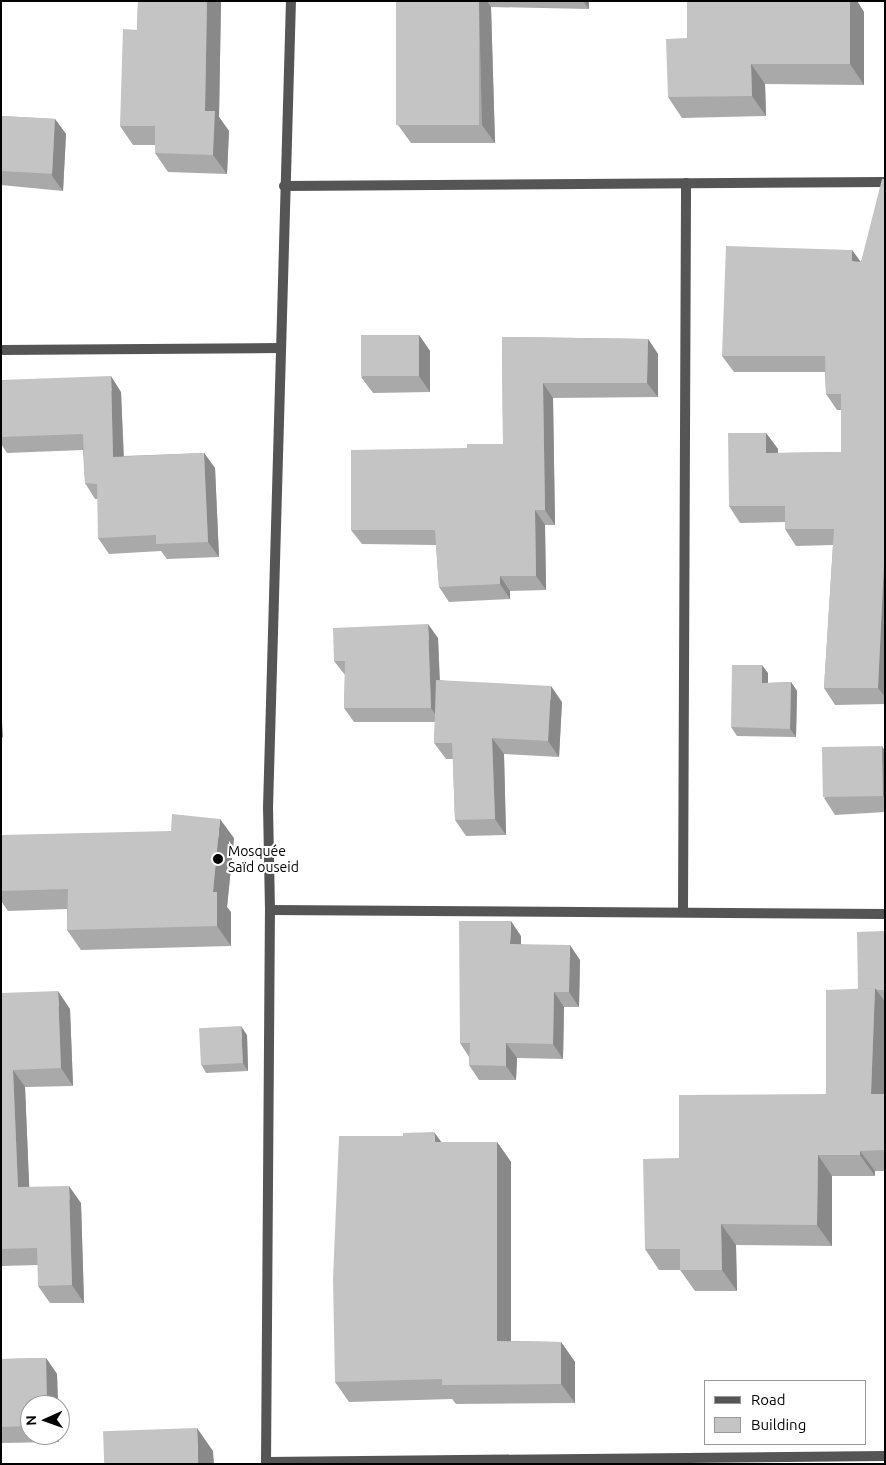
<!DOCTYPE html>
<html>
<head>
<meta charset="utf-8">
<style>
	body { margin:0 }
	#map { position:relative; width:886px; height:1465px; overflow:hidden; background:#fff; font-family:Ubuntu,sans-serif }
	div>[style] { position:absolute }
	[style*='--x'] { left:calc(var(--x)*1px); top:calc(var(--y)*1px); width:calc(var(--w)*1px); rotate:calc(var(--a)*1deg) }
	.minor>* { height:10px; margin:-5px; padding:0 5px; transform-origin:5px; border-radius:5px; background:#555 }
	.wall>* { inset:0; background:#a9a9a9 }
	.shaded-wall>* { inset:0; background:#898989 }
	.building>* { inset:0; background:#c4c4c4; transform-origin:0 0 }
	.dots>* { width:14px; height:14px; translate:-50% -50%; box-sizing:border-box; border:2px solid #fff; border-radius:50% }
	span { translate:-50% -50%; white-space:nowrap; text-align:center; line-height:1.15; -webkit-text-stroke:4px #fff; paint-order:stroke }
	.poi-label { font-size:14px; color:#000 }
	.left { translate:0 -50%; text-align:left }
	.frame { position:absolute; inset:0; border:2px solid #000; pointer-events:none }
	.legend { position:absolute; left:704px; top:1380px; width:162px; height:65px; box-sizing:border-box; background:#fff; border:1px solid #999; margin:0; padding:6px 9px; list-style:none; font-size:15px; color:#000 }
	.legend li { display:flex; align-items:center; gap:10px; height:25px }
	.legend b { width:25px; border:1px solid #999 }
	.north { position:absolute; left:20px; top:1395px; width:50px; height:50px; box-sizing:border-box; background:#fff; border:1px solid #999; border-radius:50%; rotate:268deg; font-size:14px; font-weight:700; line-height:20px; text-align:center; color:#000 }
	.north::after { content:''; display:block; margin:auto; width:18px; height:22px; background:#000; clip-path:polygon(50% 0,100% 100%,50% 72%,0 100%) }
</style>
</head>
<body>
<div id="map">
	<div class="minor">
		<div style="--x:284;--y:186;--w:601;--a:-0.38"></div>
		<div style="--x:1;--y:350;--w:279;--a:-0.4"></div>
		<div style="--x:270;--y:910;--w:615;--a:0.37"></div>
		<div style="--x:683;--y:912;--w:729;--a:-89.76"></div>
		<div style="--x:266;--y:1462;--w:619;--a:-0.56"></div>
		<div style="--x:266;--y:1464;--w:554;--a:-89.59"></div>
		<div style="--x:270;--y:910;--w:102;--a:-91.1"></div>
		<div style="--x:268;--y:808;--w:807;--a:-88.37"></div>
	</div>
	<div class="wall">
		<div style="clip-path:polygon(138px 1px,221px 1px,219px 117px,229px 131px,227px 174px,168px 172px,155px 153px,155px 145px,133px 145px,120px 126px,137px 30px)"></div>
		<div style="clip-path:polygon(396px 1px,589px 1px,589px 9px,491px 7px,495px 143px,411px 143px,398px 125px)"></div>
		<div style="clip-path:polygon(687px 1px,857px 1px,864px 12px,864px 85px,765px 84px,766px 116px,682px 118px,668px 97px,687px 38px)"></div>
		<div style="clip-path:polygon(1px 116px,55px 119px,66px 134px,63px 191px,1px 185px)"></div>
		<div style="clip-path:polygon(885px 179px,885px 704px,835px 705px,824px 688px,833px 545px,796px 546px,785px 529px,785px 522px,740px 523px,729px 506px,766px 433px,778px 449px,778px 453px,841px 452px,841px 410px,837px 410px,826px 394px,825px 372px,734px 372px,722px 356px,852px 250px,861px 262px)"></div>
		<div style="clip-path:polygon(419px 335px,430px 351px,430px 392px,373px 393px,361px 377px)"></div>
		<div style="clip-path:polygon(502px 337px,648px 339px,658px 354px,658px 397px,553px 398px,555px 525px,545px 525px,546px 590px,510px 591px,510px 599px,449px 602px,439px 587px,436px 545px,362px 544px,351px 530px,467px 448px,503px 444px)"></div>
		<div style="clip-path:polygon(1px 380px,121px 392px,124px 456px,204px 453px,215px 468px,219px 557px,167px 559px,161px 551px,109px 554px,98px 538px,98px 499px,95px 499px,85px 483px,83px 450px,7px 453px,1px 444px)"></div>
		<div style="clip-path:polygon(438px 638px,440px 680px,562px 702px,559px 757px,504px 754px,506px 835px,466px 836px,455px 820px,453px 759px,446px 759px,434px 743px,435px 722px,354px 722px,344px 708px,345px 675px,334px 661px)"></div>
		<div style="clip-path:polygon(768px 673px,768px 683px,791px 682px,797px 691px,796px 737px,737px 736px,731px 727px)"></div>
		<div style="clip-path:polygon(885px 751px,885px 812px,835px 815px,824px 798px)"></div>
		<div style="clip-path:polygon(1px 835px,234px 838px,227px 907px,231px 912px,231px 946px,81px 950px,67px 930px,67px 909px,8px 911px,1px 901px)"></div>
		<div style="clip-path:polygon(885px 931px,885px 1171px,875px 1171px,875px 1176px,832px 1176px,832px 1246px,736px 1245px,737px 1291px,695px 1291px,680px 1270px,659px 1270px,645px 1249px,679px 1158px,826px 1094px,858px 989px)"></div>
		<div style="clip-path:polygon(521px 936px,521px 944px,580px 960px,579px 1007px,564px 1007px,563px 1059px,517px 1058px,516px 1080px,479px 1080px,469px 1065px,469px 1057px,460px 1043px)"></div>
		<div style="clip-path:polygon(1px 993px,70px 1009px,73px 1086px,25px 1087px,29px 1187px,81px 1203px,84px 1303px,50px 1303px,38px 1286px,38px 1265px,1px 1266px)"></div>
		<div style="clip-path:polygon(247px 1035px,248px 1071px,206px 1073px,201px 1064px)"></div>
		<div style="clip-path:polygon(441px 1142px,497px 1142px,511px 1162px,511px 1341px,561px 1342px,575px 1362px,575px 1403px,456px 1404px,452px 1399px,349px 1402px,335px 1382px)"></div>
		<div style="clip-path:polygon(46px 1358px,57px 1374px,58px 1405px,30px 1405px,30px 1435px,59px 1435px,59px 1442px,1px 1443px,1px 1359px)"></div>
	</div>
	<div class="shaded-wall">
		<div style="clip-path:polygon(207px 1px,221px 1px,219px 117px,229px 131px,227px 174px,213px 155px,205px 111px)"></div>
		<div style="clip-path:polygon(479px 1px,487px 1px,491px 7px,495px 143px,482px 125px)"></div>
		<div style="clip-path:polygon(583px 1px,589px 1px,589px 9px)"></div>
		<div style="clip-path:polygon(850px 1px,857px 1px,864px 12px,864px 85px,850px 64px)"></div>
		<div style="clip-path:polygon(751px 64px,765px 84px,766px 116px,752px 96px)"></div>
		<div style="clip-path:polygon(55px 119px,66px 134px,63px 191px,52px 176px)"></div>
		<div style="clip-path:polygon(852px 250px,864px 267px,852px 261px)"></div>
		<div style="clip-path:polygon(419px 335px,430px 351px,430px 392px,419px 376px)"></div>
		<div style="clip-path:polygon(648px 339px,658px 354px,658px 397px,647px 383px)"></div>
		<div style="clip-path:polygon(111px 376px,121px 392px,124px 472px,113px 457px)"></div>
		<div style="clip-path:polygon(543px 383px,553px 398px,555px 525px,545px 510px)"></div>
		<div style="clip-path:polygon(766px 433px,778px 449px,778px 469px,766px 453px)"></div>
		<div style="clip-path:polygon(204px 453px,215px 468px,219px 557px,208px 542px)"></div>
		<div style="clip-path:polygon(535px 510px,545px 525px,546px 590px,536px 576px)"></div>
		<div style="clip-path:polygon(884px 562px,885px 564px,885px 697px,878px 688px)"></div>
		<div style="clip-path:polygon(500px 576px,510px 591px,510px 599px,500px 584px)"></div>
		<div style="clip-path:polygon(428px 624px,438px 638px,441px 723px,431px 708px)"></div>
		<div style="clip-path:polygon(762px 665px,768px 673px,768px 691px,762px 683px)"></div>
		<div style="clip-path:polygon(791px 682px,797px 691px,796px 737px,790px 729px)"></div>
		<div style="clip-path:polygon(551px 686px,562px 702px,559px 757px,548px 741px)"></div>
		<div style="clip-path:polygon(1px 705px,3px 738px,1px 736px)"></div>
		<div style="clip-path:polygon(492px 738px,504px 754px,506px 835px,495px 819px)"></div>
		<div style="clip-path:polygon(882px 746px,885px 751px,885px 798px,883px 796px)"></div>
		<div style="clip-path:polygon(220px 819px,234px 838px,227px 907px,231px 912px,231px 946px,217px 926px,213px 892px)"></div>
		<div style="clip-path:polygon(511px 921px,521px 936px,521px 959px,510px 944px)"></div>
		<div style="clip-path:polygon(570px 945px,580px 960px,579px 1007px,569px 992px)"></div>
		<div style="clip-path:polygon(875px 988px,885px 1002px,885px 1113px,871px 1094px)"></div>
		<div style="clip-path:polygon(58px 991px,70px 1009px,73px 1086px,61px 1068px)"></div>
		<div style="clip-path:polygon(554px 992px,564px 1007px,563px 1059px,553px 1044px)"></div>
		<div style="clip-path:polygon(241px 1026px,247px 1035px,248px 1071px,243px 1063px)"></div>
		<div style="clip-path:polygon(506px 1043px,517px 1058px,516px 1080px,506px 1066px)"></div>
		<div style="clip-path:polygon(13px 1070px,25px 1087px,30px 1204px,18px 1187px)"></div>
		<div style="clip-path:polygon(434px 1132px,448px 1151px,435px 1142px)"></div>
		<div style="clip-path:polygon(497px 1142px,511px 1162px,511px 1360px,497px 1341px)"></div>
		<div style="clip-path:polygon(860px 1151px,875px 1171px,875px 1176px,860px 1155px)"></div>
		<div style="clip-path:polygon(818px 1155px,832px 1176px,832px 1246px,817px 1225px)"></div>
		<div style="clip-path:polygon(69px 1186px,81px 1203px,84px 1303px,72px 1285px)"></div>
		<div style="clip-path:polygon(721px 1224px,736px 1245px,737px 1291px,722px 1270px)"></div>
		<div style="clip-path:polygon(561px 1342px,575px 1362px,575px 1403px,561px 1384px)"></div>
		<div style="clip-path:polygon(46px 1358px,57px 1374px,58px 1405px,47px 1405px)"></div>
		<div style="clip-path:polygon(197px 1428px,213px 1451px,214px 1464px,198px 1464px)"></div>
		<div style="clip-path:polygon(54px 1435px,59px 1435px,59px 1442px)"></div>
	</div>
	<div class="building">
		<div style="clip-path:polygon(138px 1px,207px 1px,205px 111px,215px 111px,213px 155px,155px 153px,155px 126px,120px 126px,123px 29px,137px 30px)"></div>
		<div style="left:396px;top:1px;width:83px;height:124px"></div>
		<div style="clip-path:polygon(687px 1px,850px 1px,850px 64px,751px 64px,752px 96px,668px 97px,666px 39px,687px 38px)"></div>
		<div style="left:1px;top:116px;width:54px;height:55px;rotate:3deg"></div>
		<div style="clip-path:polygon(882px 179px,885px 179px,885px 562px,884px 562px,878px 688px,824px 688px,834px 529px,785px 529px,785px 506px,729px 506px,728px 433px,766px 433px,766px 453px,841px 452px,841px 394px,826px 394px,825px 356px,722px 356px,726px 246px,852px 250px,852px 261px,861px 262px)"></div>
		<div style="left:419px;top:335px;width:41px;height:58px;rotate:90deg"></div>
		<div style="clip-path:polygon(502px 337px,648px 339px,647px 383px,543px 383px,545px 510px,535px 510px,536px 576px,500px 576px,500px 584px,439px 587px,435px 530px,351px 530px,351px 450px,467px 448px,467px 444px,503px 444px)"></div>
		<div style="clip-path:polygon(111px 376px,113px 457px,204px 453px,208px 542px,156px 544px,156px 535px,98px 538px,97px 484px,85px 483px,83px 434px,1px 437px,1px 380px)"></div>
		<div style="clip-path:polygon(428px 624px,431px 708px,344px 708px,345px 661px,334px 661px,333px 628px)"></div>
		<div style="clip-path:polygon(732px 665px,762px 665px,762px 683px,791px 682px,790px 729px,731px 727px)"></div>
		<div style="clip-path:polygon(436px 680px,551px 686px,548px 741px,492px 738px,495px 819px,455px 820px,452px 743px,434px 743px)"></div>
		<div style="left:882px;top:746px;width:50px;height:60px;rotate:89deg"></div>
		<div style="clip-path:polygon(172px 814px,220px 819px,213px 892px,217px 892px,217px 926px,67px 930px,68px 889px,1px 891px,1px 835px,171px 831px)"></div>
		<div style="clip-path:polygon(459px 921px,511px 921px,510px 944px,570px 945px,569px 992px,554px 992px,553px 1044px,506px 1043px,506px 1066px,469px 1065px,470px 1043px,460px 1043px)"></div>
		<div style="clip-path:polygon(885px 931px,885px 990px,877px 990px,875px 988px,858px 989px,857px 932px)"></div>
		<div style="clip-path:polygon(875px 988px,871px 1094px,885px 1094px,885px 1150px,860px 1151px,860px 1155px,818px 1155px,817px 1225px,721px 1224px,722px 1270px,680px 1270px,680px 1249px,645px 1249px,643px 1159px,679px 1158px,679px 1095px,826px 1094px,826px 990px)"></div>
		<div style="clip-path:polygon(58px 991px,61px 1068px,13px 1070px,18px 1187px,69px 1186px,72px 1285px,38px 1286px,37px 1248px,1px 1249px,1px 993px)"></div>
		<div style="left:241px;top:1026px;width:37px;height:42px;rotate:87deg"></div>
		<div style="clip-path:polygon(434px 1132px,435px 1142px,497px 1142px,497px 1341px,561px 1342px,561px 1384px,442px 1385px,442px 1379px,335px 1382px,333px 1279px,339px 1136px,403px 1136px,403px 1133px)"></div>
		<div style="clip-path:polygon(46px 1358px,47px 1405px,30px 1405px,30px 1426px,1px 1427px,1px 1359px)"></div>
		<div style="left:197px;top:1428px;width:36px;height:94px;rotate:88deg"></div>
	</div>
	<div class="dots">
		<div style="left:218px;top:859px;background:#000"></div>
	</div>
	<div class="poi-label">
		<span class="left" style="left:228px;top:859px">Mosquée<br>Saïd ouseid</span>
	</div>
	<div class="frame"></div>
	<ul class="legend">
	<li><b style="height:6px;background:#555"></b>Road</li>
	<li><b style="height:14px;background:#c4c4c4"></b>Building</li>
	</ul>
	<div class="north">N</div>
</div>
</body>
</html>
